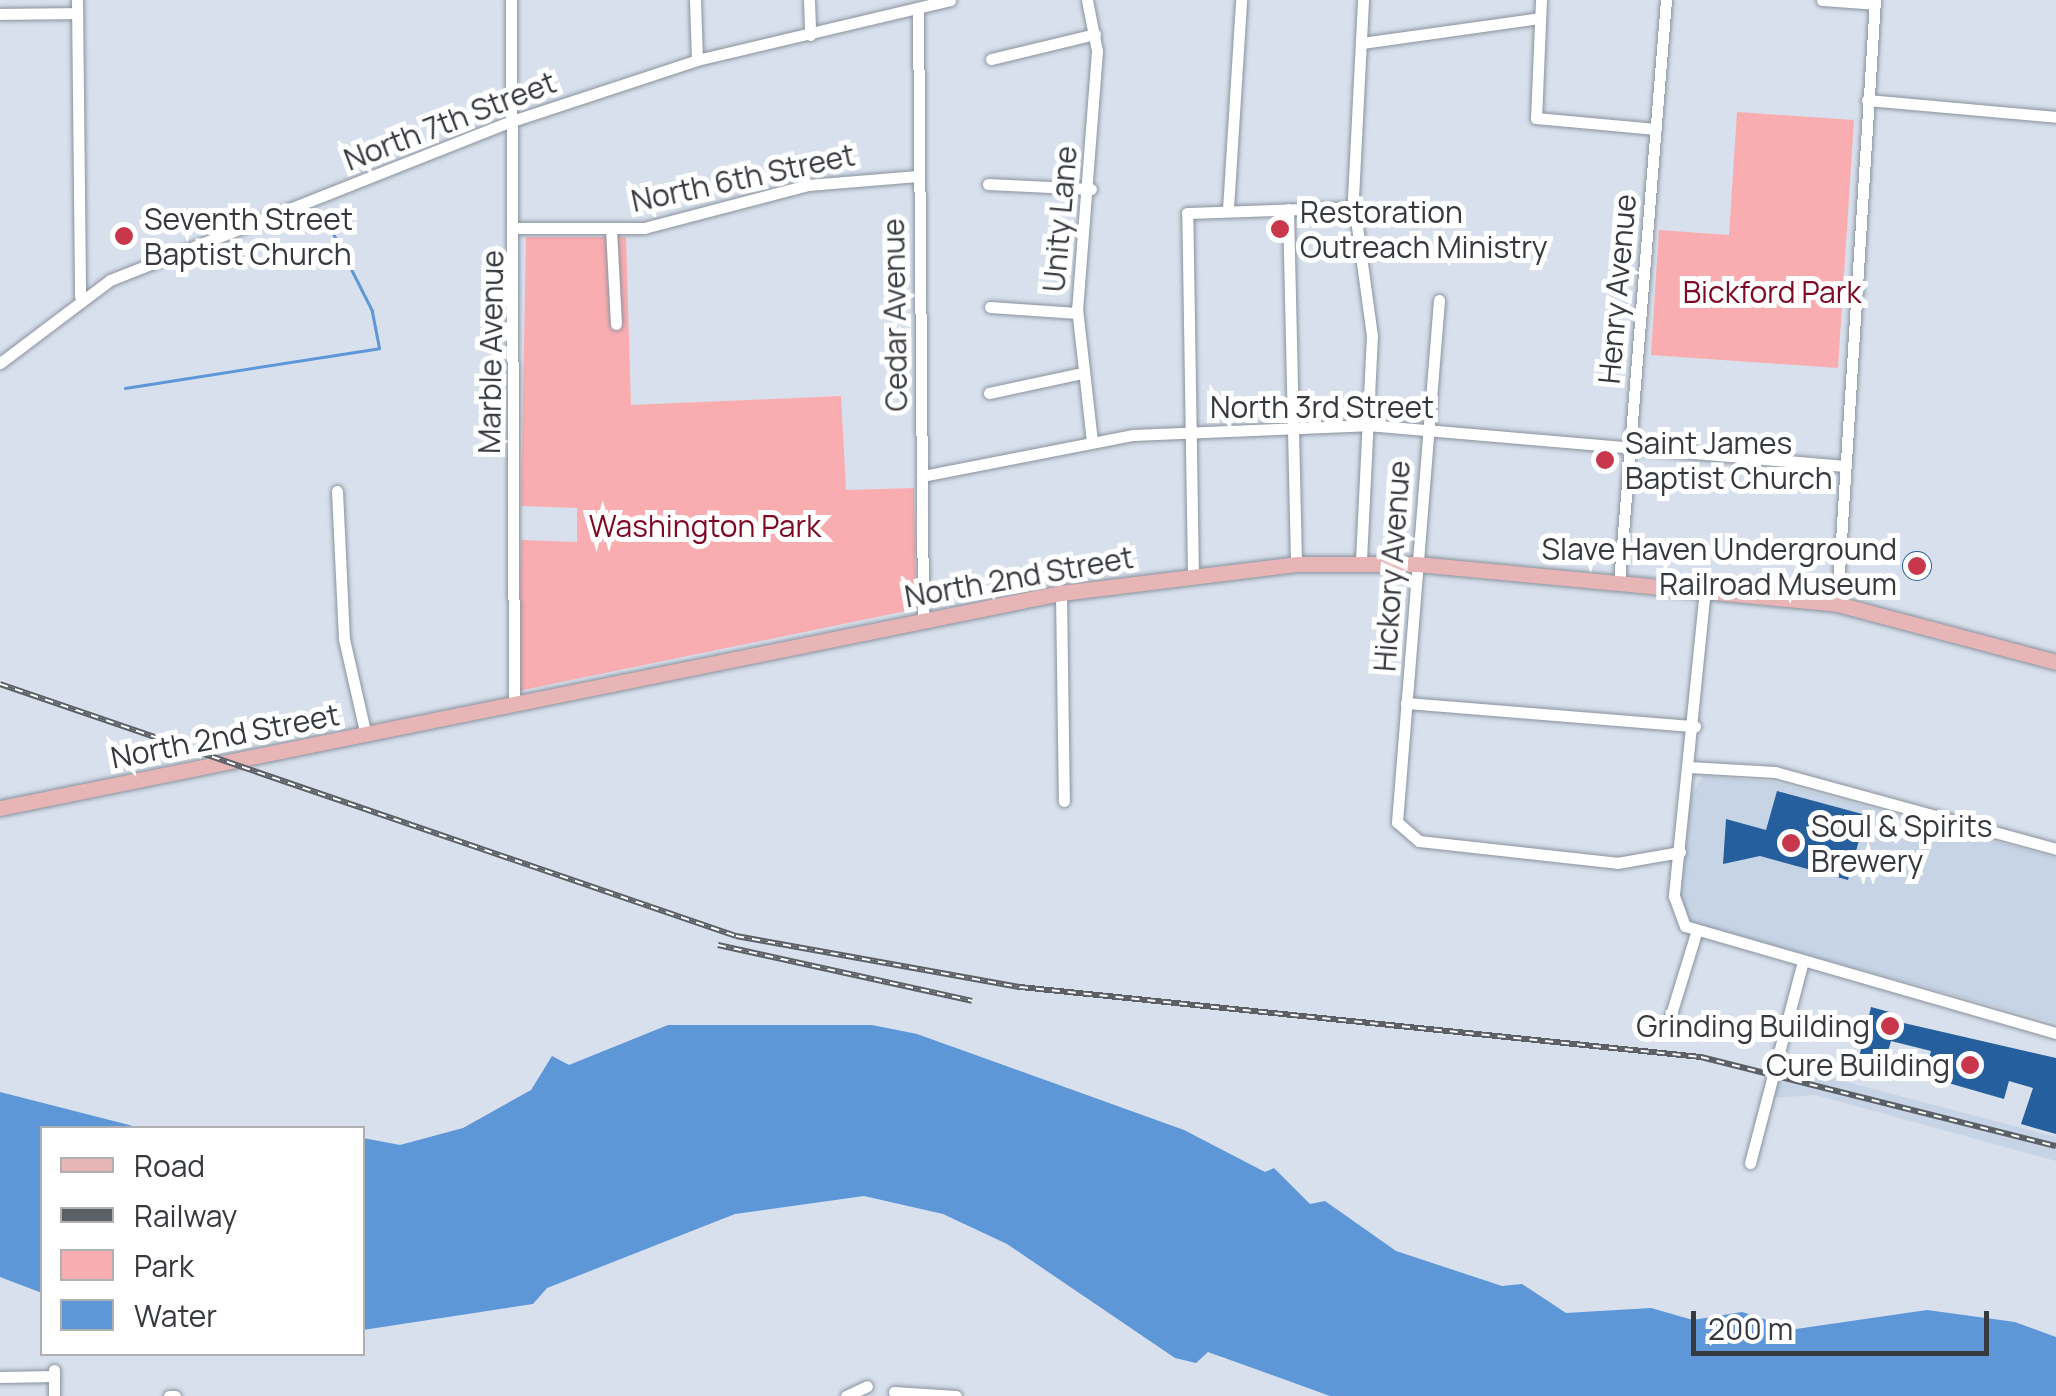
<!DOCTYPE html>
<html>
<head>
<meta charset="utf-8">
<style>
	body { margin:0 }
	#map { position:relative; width:2056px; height:1396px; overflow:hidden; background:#d7e0ec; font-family:Manrope,sans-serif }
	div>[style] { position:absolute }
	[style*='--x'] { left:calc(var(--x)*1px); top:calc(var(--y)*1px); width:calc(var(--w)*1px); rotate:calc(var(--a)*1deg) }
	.built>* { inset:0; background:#c6d4e6 }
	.green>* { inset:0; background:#faadb0 }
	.water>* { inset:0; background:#5d97d8 }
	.stream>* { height:2.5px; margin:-1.25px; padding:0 1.25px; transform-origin:1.25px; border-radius:1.25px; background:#5d97d8 }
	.building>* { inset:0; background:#265f9d }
	.round { border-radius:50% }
	.roads { filter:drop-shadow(0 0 2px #89929d) drop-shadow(0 0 2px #89929d) }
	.minor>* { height:11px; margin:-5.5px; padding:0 5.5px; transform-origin:5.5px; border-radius:5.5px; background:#fff }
	.major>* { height:15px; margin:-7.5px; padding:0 7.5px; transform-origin:7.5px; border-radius:7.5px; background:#e8b5b7 }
	.rail>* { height:6px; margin-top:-3px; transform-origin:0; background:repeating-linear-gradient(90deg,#fff 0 8px,#5b6066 0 16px); box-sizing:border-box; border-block:2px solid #5b6066 }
	.dots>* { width:28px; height:28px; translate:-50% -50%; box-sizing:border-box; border:5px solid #fff; border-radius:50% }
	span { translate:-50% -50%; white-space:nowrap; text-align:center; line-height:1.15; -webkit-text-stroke:10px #fff; paint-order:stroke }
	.street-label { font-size:30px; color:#36393e }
	.poi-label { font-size:30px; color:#36393e }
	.left { translate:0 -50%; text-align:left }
	.right { translate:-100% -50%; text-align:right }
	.park-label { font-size:30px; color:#7e0924 }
	.legend { position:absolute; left:40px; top:1126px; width:325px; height:230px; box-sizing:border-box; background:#fff; border:2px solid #afb0b2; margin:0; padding:12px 18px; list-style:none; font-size:30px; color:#36393e }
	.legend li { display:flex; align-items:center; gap:20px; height:50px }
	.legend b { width:50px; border:2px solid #afb0b2 }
	.scale { position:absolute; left:1691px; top:1311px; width:298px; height:45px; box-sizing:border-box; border:5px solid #36393e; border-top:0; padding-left:12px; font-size:30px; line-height:35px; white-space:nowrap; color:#36393e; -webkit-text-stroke:8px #fff; paint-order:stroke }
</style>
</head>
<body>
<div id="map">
	<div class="built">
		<div style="clip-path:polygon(1703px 776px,1774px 782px,2056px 858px,2056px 1023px,1693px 923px,1679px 902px,1691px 795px)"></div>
		<div style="clip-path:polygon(1782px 1065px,2056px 1137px,2056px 1161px,1816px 1095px,1769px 1098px)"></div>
	</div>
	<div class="green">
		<div style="clip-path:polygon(1737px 112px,1854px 120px,1838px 368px,1651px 355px,1659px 230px,1729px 235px)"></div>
		<div style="clip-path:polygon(526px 237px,626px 237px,631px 405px,841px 396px,846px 490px,914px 488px,916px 609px,518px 691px,521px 540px,577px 542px,577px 508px,521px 506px)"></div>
	</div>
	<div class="water">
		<div style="clip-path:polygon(668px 1025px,872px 1025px,917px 1034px,1184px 1130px,1265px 1172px,1274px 1168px,1310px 1204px,1325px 1201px,1396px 1251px,1502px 1286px,1522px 1284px,1566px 1313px,1651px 1308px,1693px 1320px,1742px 1312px,1796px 1329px,1927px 1310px,2015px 1322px,2056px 1337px,2056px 1396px,1330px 1396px,1208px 1352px,1196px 1363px,1175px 1358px,1007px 1244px,943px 1214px,864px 1196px,735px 1214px,547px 1288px,533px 1304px,363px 1330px,363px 1138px,400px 1145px,463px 1128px,531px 1090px,552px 1056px,569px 1065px)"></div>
		<div style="clip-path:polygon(0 1092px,141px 1128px,42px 1128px,42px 1293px,0 1277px)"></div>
	</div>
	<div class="stream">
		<div style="--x:125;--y:388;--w:257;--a:-8.9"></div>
		<div style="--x:379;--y:348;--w:38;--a:-101"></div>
		<div style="--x:372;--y:311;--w:109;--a:-116.8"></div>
	</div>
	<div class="building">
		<div class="round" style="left:1902px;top:551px;width:30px;height:30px"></div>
		<div style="clip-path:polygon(1777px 791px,1866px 815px,1848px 880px,1760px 856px,1723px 864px,1726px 819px,1766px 830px)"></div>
		<div style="clip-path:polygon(1871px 1007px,1897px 1014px,1895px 1021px,2056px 1058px,2056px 1134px,2021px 1124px,2033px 1088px,2009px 1081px,2004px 1099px,1924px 1076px,1931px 1051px,1891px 1041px,1884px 1065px,1859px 1058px)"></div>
	</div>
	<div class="roads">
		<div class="minor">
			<div style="--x:77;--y:0;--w:296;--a:89.4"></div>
			<div style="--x:511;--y:0;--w:705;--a:89.76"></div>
			<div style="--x:695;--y:0;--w:60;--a:88.1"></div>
			<div style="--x:809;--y:0;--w:35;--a:88"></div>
			<div style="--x:1087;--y:0;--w:52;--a:78.9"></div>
			<div style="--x:1097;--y:51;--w:258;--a:94.4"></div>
			<div style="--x:1077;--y:308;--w:134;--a:83.6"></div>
			<div style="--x:1541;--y:0;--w:118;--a:92.4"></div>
			<div style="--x:1536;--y:118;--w:120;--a:5.3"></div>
			<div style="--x:1822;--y:0;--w:53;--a:4.3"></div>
			<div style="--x:918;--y:8;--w:614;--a:89.53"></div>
			<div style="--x:0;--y:14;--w:77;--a:-0.7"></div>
			<div style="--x:1362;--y:43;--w:179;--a:-8"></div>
			<div style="--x:991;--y:59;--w:107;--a:-13.5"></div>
			<div style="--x:1867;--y:100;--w:190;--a:5.1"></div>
			<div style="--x:988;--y:184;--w:103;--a:2.8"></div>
			<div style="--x:1228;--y:209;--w:209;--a:-86.4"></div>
			<div style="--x:1288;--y:209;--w:355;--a:88.7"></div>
			<div style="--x:518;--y:228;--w:126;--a:0"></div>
			<div style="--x:644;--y:228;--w:170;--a:-14.7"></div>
			<div style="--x:808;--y:185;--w:110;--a:-4.7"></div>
			<div style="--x:611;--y:229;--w:95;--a:87"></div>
			<div style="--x:1439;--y:300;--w:524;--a:94.6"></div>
			<div style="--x:1397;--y:822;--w:29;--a:41"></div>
			<div style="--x:1419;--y:841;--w:199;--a:6.3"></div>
			<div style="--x:1617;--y:863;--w:64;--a:-9.9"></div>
			<div style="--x:990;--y:307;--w:87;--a:3.9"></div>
			<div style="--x:0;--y:363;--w:138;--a:-37"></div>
			<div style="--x:110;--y:280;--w:432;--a:-21.6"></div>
			<div style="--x:512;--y:121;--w:195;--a:-18.2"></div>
			<div style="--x:697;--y:60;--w:260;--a:-13.3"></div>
			<div style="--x:989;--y:393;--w:91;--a:-12.1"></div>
			<div style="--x:922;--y:476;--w:215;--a:-11"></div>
			<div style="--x:1133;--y:435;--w:234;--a:-2.4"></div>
			<div style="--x:1367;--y:425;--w:480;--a:4.9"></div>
			<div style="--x:337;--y:491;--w:148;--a:87.3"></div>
			<div style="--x:344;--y:639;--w:99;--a:77.2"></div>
			<div style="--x:1361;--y:560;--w:224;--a:-87.2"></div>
			<div style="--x:1372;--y:336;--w:139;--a:-97.8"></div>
			<div style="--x:1353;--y:198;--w:198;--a:-87.1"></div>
			<div style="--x:1193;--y:576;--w:363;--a:-90.9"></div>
			<div style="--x:1187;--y:213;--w:168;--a:-2"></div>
			<div style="--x:1619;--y:583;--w:585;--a:-85.39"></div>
			<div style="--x:1705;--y:589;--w:309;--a:95.8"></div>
			<div style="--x:1674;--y:896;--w:32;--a:70"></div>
			<div style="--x:1685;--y:926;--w:386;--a:16.1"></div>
			<div style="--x:1061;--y:593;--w:208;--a:89.2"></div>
			<div style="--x:1837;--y:604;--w:605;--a:-86.4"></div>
			<div style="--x:1406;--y:703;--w:290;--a:4.6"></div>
			<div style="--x:1689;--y:767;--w:86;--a:3.3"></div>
			<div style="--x:1775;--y:772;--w:291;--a:15.3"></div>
			<div style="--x:1668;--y:1024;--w:95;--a:-72.9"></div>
			<div style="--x:1750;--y:1163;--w:205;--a:-75.3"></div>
			<div style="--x:54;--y:1370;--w:26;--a:90"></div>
			<div style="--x:0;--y:1377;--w:54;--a:-1.1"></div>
			<div style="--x:894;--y:1392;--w:62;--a:3.7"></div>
			<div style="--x:169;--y:1396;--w:6;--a:0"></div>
			<div style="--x:846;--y:1396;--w:23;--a:-25"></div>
		</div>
		<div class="major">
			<div style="--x:0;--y:808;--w:1083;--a:-11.46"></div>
			<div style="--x:1061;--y:593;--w:237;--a:-7"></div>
			<div style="--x:1296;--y:564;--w:121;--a:0"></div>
			<div style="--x:1417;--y:564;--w:422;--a:5.4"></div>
			<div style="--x:1837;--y:604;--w:227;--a:14.8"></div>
		</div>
	</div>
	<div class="rail">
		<div style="--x:0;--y:684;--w:778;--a:18.9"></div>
		<div style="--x:736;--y:936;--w:289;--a:10.2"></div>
		<div style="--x:1020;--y:987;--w:685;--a:5.87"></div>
		<div style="--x:1701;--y:1057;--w:366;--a:14.1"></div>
		<div style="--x:718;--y:945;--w:260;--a:12.4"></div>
	</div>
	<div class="dots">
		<div style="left:1280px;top:229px;background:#c8374c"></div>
		<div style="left:124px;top:236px;background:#c8374c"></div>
		<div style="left:1605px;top:460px;background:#c8374c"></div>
		<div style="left:1917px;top:566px;background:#c8374c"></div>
		<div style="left:1791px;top:843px;background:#c8374c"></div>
		<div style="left:1890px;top:1026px;background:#c8374c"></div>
		<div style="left:1970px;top:1065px;background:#c8374c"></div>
	</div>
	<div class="street-label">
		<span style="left:450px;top:121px;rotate:-21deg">North 7th Street</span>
		<span style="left:743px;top:178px;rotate:-12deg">North 6th Street</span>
		<span style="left:1060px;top:219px;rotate:-85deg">Unity Lane</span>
		<span style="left:1617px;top:289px;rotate:-85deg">Henry Avenue</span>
		<span style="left:895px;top:315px;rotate:-91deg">Cedar Avenue</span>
		<span style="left:491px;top:352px;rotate:-89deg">Marble Avenue</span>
		<span style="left:1322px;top:407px">North 3rd Street</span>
		<span style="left:1392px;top:566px;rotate:-86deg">Hickory Avenue</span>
		<span style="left:1019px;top:577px;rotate:-10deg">North 2nd Street</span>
		<span style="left:225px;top:736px;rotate:-11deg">North 2nd Street</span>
	</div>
	<div class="poi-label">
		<span class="left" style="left:1300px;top:229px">Restoration<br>Outreach Ministry</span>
		<span class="left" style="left:144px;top:236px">Seventh Street<br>Baptist Church</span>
		<span class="left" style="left:1625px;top:460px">Saint James<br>Baptist Church</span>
		<span class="right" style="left:1897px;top:566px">Slave Haven Underground<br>Railroad Museum</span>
		<span class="left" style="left:1811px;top:843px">Soul &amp; Spirits<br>Brewery</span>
		<span class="right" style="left:1870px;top:1026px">Grinding Building</span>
		<span class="right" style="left:1950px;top:1065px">Cure Building</span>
	</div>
	<div class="park-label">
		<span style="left:1772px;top:292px">Bickford Park</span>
		<span style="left:705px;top:526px">Washington Park</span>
	</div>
	<ul class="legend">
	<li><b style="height:12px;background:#e8b5b7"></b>Road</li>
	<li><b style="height:12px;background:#5b6066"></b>Railway</li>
	<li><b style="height:28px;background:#faadb0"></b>Park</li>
	<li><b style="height:28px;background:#5d97d8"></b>Water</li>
	</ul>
	<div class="scale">200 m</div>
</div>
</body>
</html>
